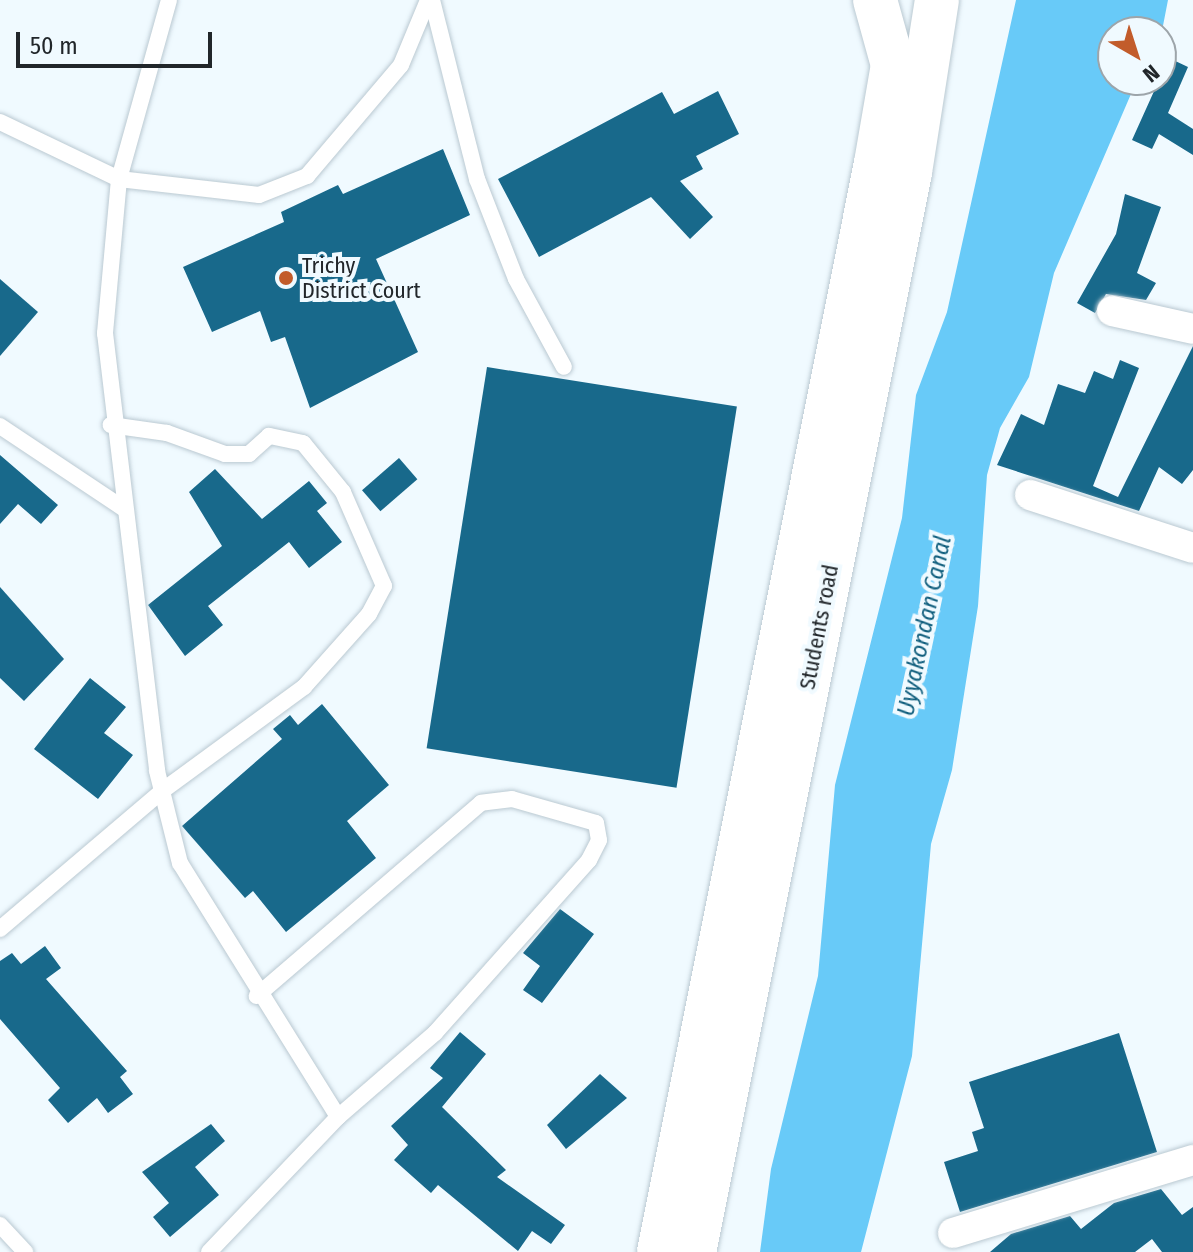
<!DOCTYPE html>
<html>
<head>
<meta charset="utf-8">
<style>
	body { margin:0 }
	#map { position:relative; width:1193px; height:1252px; overflow:hidden; background:#f0faff; font-family:"Fira Sans Condensed",sans-serif }
	div>[style] { position:absolute }
	[style*='--x'] { left:calc(var(--x)*1px); top:calc(var(--y)*1px); width:calc(var(--w)*1px); rotate:calc(var(--a)*1deg) }
	.water>* { inset:0; background:#68caf8 }
	.building>* { inset:0; background:#18698b; transform-origin:0 0 }
	.roads { filter:drop-shadow(0 0 2px #bac9d2) drop-shadow(0 0 2px #bac9d2) }
	.service>* { height:16px; margin:-8px; padding:0 8px; transform-origin:8px; border-radius:8px; background:#fff }
	.minor>* { height:30px; margin:-15px; padding:0 15px; transform-origin:15px; border-radius:15px; background:#fff }
	.primary>* { height:44px; margin:-22px; padding:0 22px; transform-origin:22px; border-radius:22px; background:#fff }
	.dots>* { width:22px; height:22px; translate:-50% -50%; box-sizing:border-box; border:4px solid #f0faff; border-radius:50% }
	span { translate:-50% -50%; white-space:nowrap; text-align:center; line-height:1.15; -webkit-text-stroke:8px #f0faff; paint-order:stroke }
	.poi-label { font-size:22px; color:#21262a }
	.left { translate:0 -50%; text-align:left }
	.street-label { font-size:22px; color:#21262a }
	.water-label { font-size:24px; color:#115f7e; font-style:italic }
	.north { position:absolute; left:1097px; top:16px; width:80px; height:80px; box-sizing:border-box; background:#f0faff; border:2px solid #9da5aa; border-radius:50%; rotate:141deg; font-size:22px; font-weight:700; line-height:32px; text-align:center; color:#21262a }
	.north::after { content:''; display:block; margin:auto; width:28px; height:36px; background:#c25c2b; clip-path:polygon(50% 0,100% 100%,50% 72%,0 100%) }
	.scale { position:absolute; left:16px; top:32px; width:196px; height:36px; box-sizing:border-box; border:4px solid #21262a; border-top:0; padding-left:10px; font-size:24px; line-height:28px; white-space:nowrap; color:#21262a; -webkit-text-stroke:6px #f0faff; paint-order:stroke }
</style>
</head>
<body>
<div id="map">
	<div class="water">
		<div style="clip-path:polygon(1016px 0,1168px 0,1161px 36px,1113px 32px,1113px 80px,1137px 80px,1054px 273px,1029px 377px,1000px 428px,987px 475px,978px 606px,952px 770px,931px 844px,912px 1056px,861px 1252px,760px 1252px,771px 1169px,818px 976px,835px 785px,902px 518px,916px 395px,947px 312px)"></div>
	</div>
	<div class="building">
		<div style="clip-path:polygon(1169px 58px,1188px 67px,1168px 113px,1193px 129px,1193px 155px,1159px 134px,1152px 149px,1132px 140px)"></div>
		<div style="clip-path:polygon(718px 91px,739px 134px,696px 156px,703px 169px,680px 181px,713px 217px,690px 239px,651px 197px,539px 257px,498px 179px,662px 92px,674px 114px)"></div>
		<div style="clip-path:polygon(443px 149px,470px 215px,376px 259px,418px 352px,310px 408px,285px 337px,271px 342px,260px 311px,212px 332px,183px 267px,284px 222px,281px 212px,338px 185px,343px 194px)"></div>
		<div style="clip-path:polygon(1125px 194px,1161px 207px,1137px 273px,1156px 283px,1146px 300px,1106px 294px,1095px 313px,1077px 303px,1116px 234px)"></div>
		<div style="clip-path:polygon(0 279px,38px 312px,0 356px)"></div>
		<div style="clip-path:polygon(1193px 346px,1193px 470px,1182px 484px,1159px 467px,1139px 511px,997px 465px,1021px 414px,1044px 425px,1058px 384px,1085px 393px,1094px 371px,1113px 379px,1120px 360px,1139px 368px,1093px 486px,1118px 497px)"></div>
		<div style="left:487px;top:367px;width:253px;height:386px;rotate:9deg"></div>
		<div style="clip-path:polygon(0 455px,58px 505px,41px 524px,18px 504px,0 524px)"></div>
		<div style="left:399px;top:458px;width:28px;height:49px;rotate:49deg"></div>
		<div style="clip-path:polygon(215px 469px,262px 519px,309px 481px,327px 503px,317px 511px,342px 542px,309px 568px,289px 542px,208px 606px,223px 625px,185px 656px,148px 605px,222px 546px,189px 492px)"></div>
		<div style="clip-path:polygon(0 587px,64px 659px,24px 701px,0 678px)"></div>
		<div style="clip-path:polygon(90px 678px,126px 707px,104px 733px,133px 755px,98px 799px,34px 749px)"></div>
		<div style="clip-path:polygon(322px 704px,389px 785px,347px 821px,376px 858px,286px 932px,253px 891px,245px 898px,182px 826px,282px 739px,273px 729px,290px 715px,298px 725px)"></div>
		<div style="clip-path:polygon(560px 909px,594px 934px,542px 1003px,523px 990px,540px 966px,523px 953px)"></div>
		<div style="clip-path:polygon(45px 946px,61px 968px,46px 979px,127px 1071px,120px 1077px,133px 1094px,108px 1113px,97px 1098px,68px 1123px,48px 1100px,60px 1088px,0 1019px,0 961px,12px 953px,21px 964px)"></div>
		<div style="clip-path:polygon(460px 1032px,486px 1054px,442px 1107px,506px 1170px,497px 1177px,565px 1225px,551px 1244px,532px 1231px,518px 1251px,438px 1185px,431px 1193px,394px 1160px,408px 1145px,391px 1126px,443px 1078px,430px 1068px)"></div>
		<div style="clip-path:polygon(1119px 1033px,1157px 1152px,960px 1212px,944px 1162px,978px 1151px,972px 1132px,984px 1128px,969px 1082px)"></div>
		<div style="clip-path:polygon(600px 1074px,627px 1098px,566px 1149px,547px 1125px)"></div>
		<div style="clip-path:polygon(211px 1124px,225px 1141px,195px 1167px,219px 1195px,170px 1237px,153px 1217px,169px 1203px,142px 1172px)"></div>
		<div style="clip-path:polygon(1161px 1189px,1182px 1215px,1193px 1207px,1193px 1252px,1162px 1252px,1152px 1239px,1135px 1252px,990px 1252px,1011px 1234px,1070px 1216px,1081px 1229px,1114px 1203px)"></div>
	</div>
	<div class="roads">
		<div class="service">
			<div style="--x:169;--y:0;--w:186;--a:105.6"></div>
			<div style="--x:119;--y:179;--w:155;--a:95.2"></div>
			<div style="--x:105;--y:333;--w:441;--a:83.2"></div>
			<div style="--x:157;--y:771;--w:95;--a:76"></div>
			<div style="--x:180;--y:863;--w:299;--a:58.1"></div>
			<div style="--x:432;--y:0;--w:185;--a:75.9"></div>
			<div style="--x:477;--y:179;--w:107;--a:68.7"></div>
			<div style="--x:516;--y:279;--w:100;--a:61.4"></div>
			<div style="--x:0;--y:122;--w:132;--a:25.6"></div>
			<div style="--x:119;--y:179;--w:141;--a:6.5"></div>
			<div style="--x:259;--y:195;--w:52;--a:-21.6"></div>
			<div style="--x:307;--y:176;--w:145;--a:-49.7"></div>
			<div style="--x:401;--y:65;--w:70;--a:-67.4"></div>
			<div style="--x:0;--y:426;--w:148;--a:33.7"></div>
			<div style="--x:0;--y:929;--w:213;--a:-40.4"></div>
			<div style="--x:162;--y:791;--w:176;--a:-36.2"></div>
			<div style="--x:304;--y:687;--w:98;--a:-48.3"></div>
			<div style="--x:369;--y:614;--w:32;--a:-62"></div>
			<div style="--x:384;--y:586;--w:103;--a:-113.6"></div>
			<div style="--x:343;--y:492;--w:63;--a:-129.2"></div>
			<div style="--x:303;--y:443;--w:35;--a:-168"></div>
			<div style="--x:269;--y:436;--w:27;--a:138"></div>
			<div style="--x:249;--y:454;--w:24;--a:180"></div>
			<div style="--x:225;--y:454;--w:62;--a:-160.1"></div>
			<div style="--x:167;--y:433;--w:57;--a:-171.9"></div>
			<div style="--x:0;--y:1225;--w:37;--a:47"></div>
			<div style="--x:209;--y:1252;--w:187;--a:-46.3"></div>
			<div style="--x:338;--y:1117;--w:128;--a:-40.9"></div>
			<div style="--x:435;--y:1033;--w:232;--a:-48.3"></div>
			<div style="--x:589;--y:860;--w:22;--a:-63"></div>
			<div style="--x:599;--y:840;--w:17;--a:-100"></div>
			<div style="--x:596;--y:823;--w:87;--a:-164.1"></div>
			<div style="--x:512;--y:799;--w:31;--a:173"></div>
			<div style="--x:481;--y:803;--w:296;--a:139.3"></div>
		</div>
		<div class="minor">
			<div style="--x:1112;--y:311;--w:83;--a:12.5"></div>
			<div style="--x:1030;--y:495;--w:171;--a:18"></div>
			<div style="--x:953;--y:1233;--w:251;--a:-16.9"></div>
		</div>
		<div class="primary">
			<div style="--x:659;--y:1252;--w:1110;--a:-78.73"></div>
			<div style="--x:876;--y:163;--w:99;--a:-80.2"></div>
			<div style="--x:893;--y:65;--w:67;--a:-105.5"></div>
			<div style="--x:694;--y:1252;--w:1101;--a:-78.69"></div>
			<div style="--x:910;--y:172;--w:174;--a:-81.1"></div>
		</div>
	</div>
	<div class="dots">
		<div style="left:286px;top:278px;background:#c25c2b"></div>
	</div>
	<div class="poi-label">
		<span class="left" style="left:302px;top:278px">Trichy<br>District Court</span>
	</div>
	<div class="street-label">
		<span style="left:819px;top:627px;rotate:-79deg">Students road</span>
	</div>
	<div class="water-label">
		<span style="left:925px;top:626px;rotate:-78deg">Uyyakondan Canal</span>
	</div>
	<div class="north">N</div>
	<div class="scale">50 m</div>
</div>
</body>
</html>
